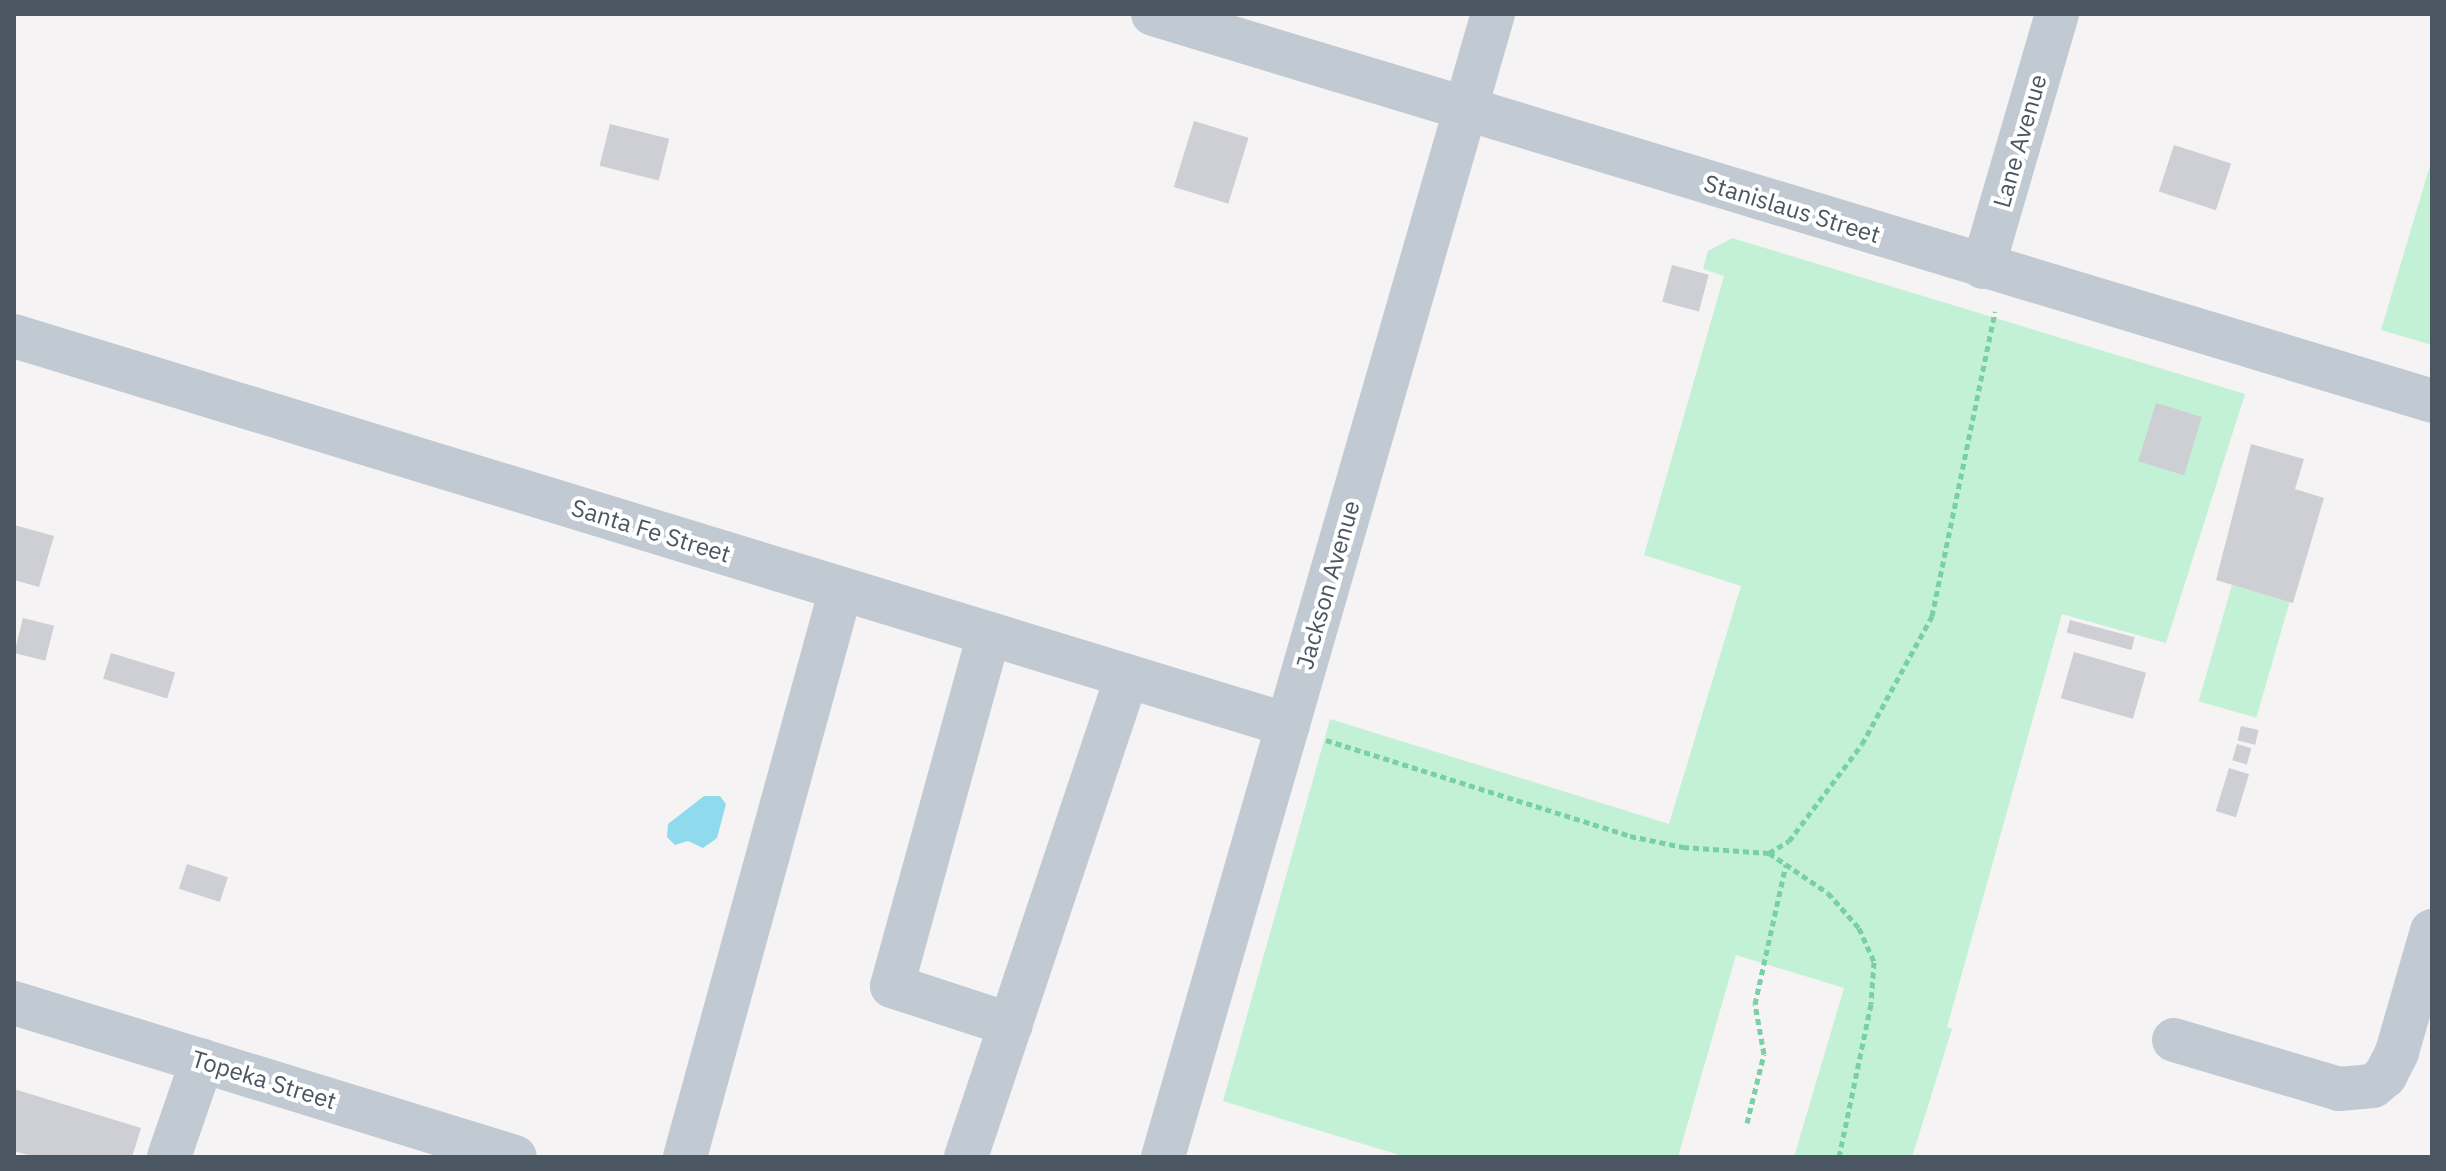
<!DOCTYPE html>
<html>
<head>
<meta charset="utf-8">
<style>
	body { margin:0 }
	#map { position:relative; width:2446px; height:1171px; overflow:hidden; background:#f5f3f3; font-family:"IBM Plex Sans",sans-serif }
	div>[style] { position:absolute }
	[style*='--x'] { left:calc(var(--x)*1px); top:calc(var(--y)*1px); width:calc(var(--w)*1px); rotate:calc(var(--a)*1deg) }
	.green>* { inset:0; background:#c3f1d5; transform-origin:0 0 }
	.water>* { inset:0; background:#90daee }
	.building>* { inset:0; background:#cdcfd5; transform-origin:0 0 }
	.path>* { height:5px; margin-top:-2.5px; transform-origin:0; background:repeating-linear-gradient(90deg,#7ad0a6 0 6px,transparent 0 10px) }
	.minor>* { height:44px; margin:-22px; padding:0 22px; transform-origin:22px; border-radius:22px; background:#c1cad2 }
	span { translate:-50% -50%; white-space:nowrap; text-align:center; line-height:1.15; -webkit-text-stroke:8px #fff; paint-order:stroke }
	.street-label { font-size:24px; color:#4a5661 }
	.frame { position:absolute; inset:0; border:16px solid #4a5661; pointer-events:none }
</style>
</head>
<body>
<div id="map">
	<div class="green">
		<div style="clip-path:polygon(2432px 159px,2432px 345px,2381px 330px)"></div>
		<div style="clip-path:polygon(1732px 238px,2245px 394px,2166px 643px,2062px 614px,1947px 1027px,1952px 1029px,1912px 1157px,1794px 1157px,1844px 988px,1736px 955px,1678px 1157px,1406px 1157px,1223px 1101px,1330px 719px,1669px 824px,1741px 586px,1644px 555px,1724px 276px,1703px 269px,1708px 251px)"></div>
		<div style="left:2232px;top:585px;width:60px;height:121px;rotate:16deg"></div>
	</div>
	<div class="water">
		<div style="clip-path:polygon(704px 796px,720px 796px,726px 804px,717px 838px,703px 848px,688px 841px,675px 845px,667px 837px,668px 824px)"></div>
	</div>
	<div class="building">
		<div style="left:1194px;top:121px;width:57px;height:69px;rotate:17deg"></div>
		<div style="left:610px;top:124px;width:61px;height:43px;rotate:14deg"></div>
		<div style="left:2174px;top:145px;width:60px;height:49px;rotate:18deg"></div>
		<div style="left:1672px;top:265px;width:38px;height:38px;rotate:15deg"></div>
		<div style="left:2156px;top:403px;width:48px;height:61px;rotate:17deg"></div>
		<div style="clip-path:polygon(2251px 444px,2304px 459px,2295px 489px,2324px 498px,2293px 603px,2216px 580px)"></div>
		<div style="clip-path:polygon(14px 525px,54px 536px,39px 587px,14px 580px)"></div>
		<div style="left:23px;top:618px;width:32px;height:36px;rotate:14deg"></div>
		<div style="left:2070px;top:620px;width:67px;height:13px;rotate:15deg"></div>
		<div style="left:2074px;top:652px;width:75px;height:48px;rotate:16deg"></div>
		<div style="left:111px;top:653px;width:67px;height:27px;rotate:17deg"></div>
		<div style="left:2241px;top:726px;width:18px;height:15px;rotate:13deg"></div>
		<div style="left:2237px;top:744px;width:15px;height:17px;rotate:16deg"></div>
		<div style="left:2229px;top:768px;width:21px;height:45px;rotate:17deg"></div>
		<div style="left:187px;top:864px;width:43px;height:26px;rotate:18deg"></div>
		<div style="clip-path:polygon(14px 1089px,141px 1128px,132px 1157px,35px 1157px,14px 1151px)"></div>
	</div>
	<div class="path">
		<div style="--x:1326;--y:740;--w:319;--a:17.5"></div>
		<div style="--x:1630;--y:836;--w:54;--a:11.7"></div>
		<div style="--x:1683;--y:847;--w:86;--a:4"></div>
		<div style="--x:1769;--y:853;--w:23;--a:-31"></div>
		<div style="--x:1789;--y:841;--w:121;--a:-53"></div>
		<div style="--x:1862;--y:744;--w:146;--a:-61.3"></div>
		<div style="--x:1932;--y:616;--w:311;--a:-78.3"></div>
		<div style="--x:1769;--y:853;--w:71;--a:34.1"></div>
		<div style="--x:1828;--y:893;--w:47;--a:48.5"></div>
		<div style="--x:1859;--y:928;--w:37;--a:66"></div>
		<div style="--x:1874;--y:962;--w:42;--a:94.1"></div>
		<div style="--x:1871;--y:1004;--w:156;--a:101.8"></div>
		<div style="--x:1747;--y:1123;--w:71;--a:-76.2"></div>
		<div style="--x:1764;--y:1054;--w:51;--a:-100.2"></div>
		<div style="--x:1755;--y:1004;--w:143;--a:-77.5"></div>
	</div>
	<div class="minor">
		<div style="--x:1153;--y:14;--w:1336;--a:16.83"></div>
		<div style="--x:1983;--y:267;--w:264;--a:-73.7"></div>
		<div style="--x:14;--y:336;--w:1332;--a:16.98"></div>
		<div style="--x:989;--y:634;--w:365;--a:105.4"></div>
		<div style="--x:892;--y:986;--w:125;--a:18.1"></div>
		<div style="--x:14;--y:1003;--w:524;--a:17.09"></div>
		<div style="--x:2174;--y:1040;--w:172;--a:16.5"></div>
		<div style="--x:2339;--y:1089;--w:34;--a:-5"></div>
		<div style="--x:2373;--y:1086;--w:16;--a:-40"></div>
		<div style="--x:2385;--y:1076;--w:27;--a:-63"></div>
		<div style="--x:2397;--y:1052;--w:126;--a:-73.9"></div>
		<div style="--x:169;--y:1157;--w:102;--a:-71"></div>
		<div style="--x:685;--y:1157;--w:589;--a:-74.64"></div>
		<div style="--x:966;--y:1157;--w:507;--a:-71.49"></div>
		<div style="--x:1163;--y:1157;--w:1190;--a:-73.9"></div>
	</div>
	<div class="street-label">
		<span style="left:2020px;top:141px;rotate:-74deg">Lane Avenue</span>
		<span style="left:1792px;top:209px;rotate:17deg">Stanislaus Street</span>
		<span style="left:651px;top:531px;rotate:17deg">Santa Fe Street</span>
		<span style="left:1328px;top:585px;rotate:-74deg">Jackson Avenue</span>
		<span style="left:264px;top:1080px;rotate:17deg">Topeka Street</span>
	</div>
	<div class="frame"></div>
</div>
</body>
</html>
